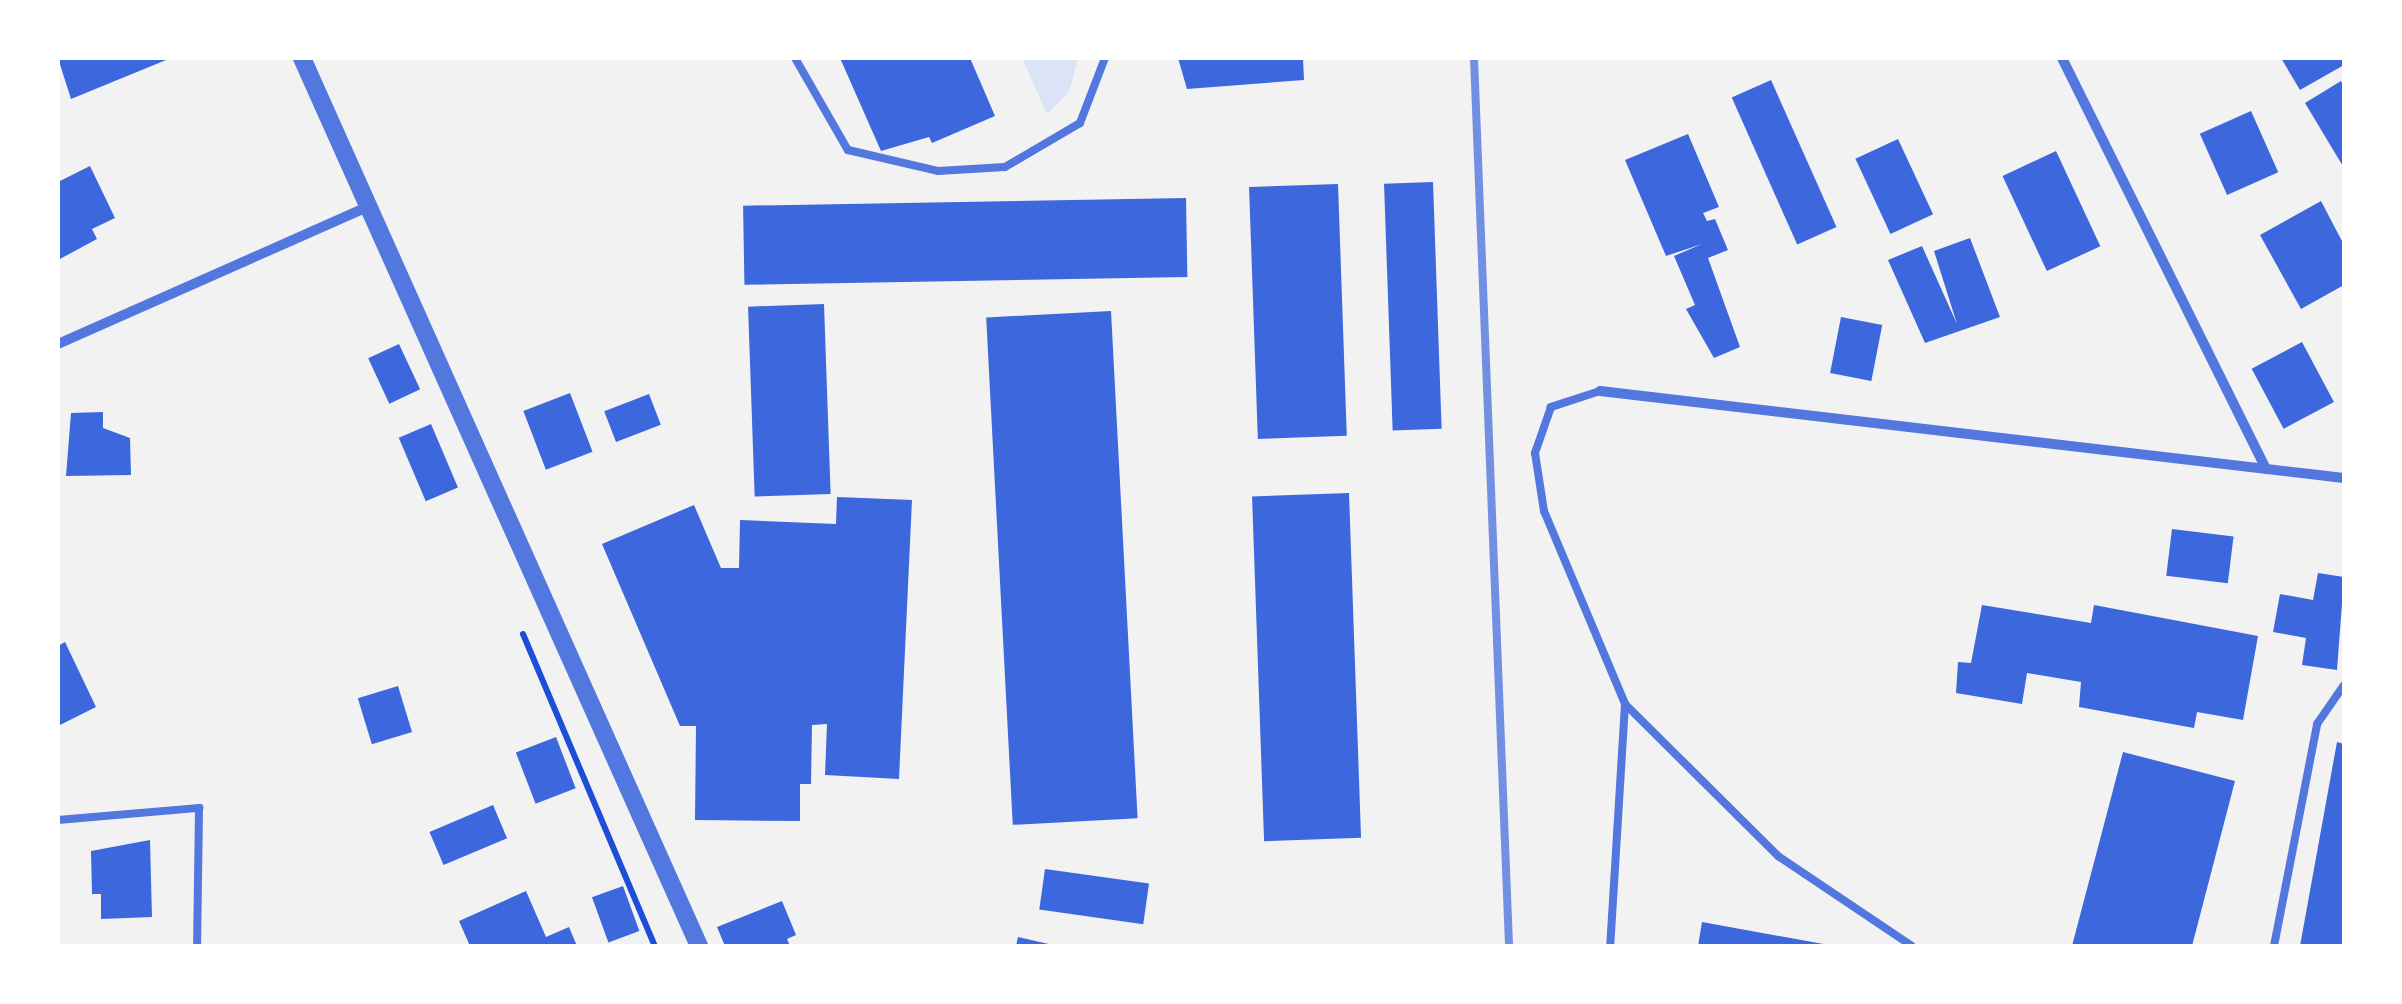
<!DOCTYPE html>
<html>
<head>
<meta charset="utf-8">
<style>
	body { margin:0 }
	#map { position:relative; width:2402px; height:1004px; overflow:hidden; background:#f2f2f2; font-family:Montserrat,sans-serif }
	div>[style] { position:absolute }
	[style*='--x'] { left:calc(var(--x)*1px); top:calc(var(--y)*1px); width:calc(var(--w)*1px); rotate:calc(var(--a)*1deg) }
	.green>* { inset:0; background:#dbe4f7 }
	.building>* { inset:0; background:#3d67dc; transform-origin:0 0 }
	.path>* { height:6px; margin:-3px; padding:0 3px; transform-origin:3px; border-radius:3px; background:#1d4ed8 }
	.service>* { height:8px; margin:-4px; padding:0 4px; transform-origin:4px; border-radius:4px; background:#5277de }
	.minor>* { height:10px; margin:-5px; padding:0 5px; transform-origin:5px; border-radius:5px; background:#5277de }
	.tertiary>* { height:18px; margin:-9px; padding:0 9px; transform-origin:9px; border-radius:9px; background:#5277de }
	.rail>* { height:8px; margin:-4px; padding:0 4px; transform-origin:4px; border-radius:4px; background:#7290e2 }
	span { translate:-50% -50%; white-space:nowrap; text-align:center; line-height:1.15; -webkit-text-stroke:8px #fff; paint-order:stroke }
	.frame { position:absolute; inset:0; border:60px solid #fff; pointer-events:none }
</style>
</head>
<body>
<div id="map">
	<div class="green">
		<div style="clip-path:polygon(1022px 58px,1078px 58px,1069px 92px,1047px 114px)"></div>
	</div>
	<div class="building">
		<div style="clip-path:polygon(58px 58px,171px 58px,71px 99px)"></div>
		<div style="clip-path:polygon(840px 58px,970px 58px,995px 116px,932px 143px,929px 137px,881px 151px)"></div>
		<div style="clip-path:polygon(1178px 58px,1303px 58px,1304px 80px,1187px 89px)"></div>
		<div style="clip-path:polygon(2281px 58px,2344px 58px,2344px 65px,2300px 90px)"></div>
		<div style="left:1771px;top:80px;width:161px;height:43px;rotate:66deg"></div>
		<div style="clip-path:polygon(2341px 81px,2344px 87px,2344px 168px,2305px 103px)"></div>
		<div style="left:2251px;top:111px;width:67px;height:56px;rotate:66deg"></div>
		<div style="clip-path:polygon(1688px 134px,1719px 207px,1703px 213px,1707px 221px,1715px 219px,1728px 250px,1708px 258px,1740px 347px,1714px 358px,1686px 309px,1695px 305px,1674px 256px,1702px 244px,1666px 256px,1625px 160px)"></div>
		<div style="left:1898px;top:139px;width:83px;height:47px;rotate:65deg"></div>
		<div style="left:2056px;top:151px;width:105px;height:59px;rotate:65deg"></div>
		<div style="clip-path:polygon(90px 166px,115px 218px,92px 229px,97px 239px,58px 260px,58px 182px)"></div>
		<div style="left:1433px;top:182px;width:247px;height:49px;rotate:88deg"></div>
		<div style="left:1338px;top:184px;width:252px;height:89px;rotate:88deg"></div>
		<div style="left:1186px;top:198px;width:79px;height:443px;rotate:89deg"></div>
		<div style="clip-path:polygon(2321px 201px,2344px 245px,2344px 285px,2301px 309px,2260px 235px)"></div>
		<div style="clip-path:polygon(1970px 238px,2000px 317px,1925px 343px,1888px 260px,1922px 246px,1957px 324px,1934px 251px)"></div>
		<div style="left:824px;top:304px;width:190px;height:76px;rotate:88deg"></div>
		<div style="left:1111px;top:311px;width:508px;height:125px;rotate:87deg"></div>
		<div style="left:1841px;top:317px;width:42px;height:57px;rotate:11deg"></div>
		<div style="left:2302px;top:342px;width:68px;height:57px;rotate:62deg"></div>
		<div style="left:399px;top:344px;width:50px;height:34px;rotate:65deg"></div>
		<div style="left:570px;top:393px;width:63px;height:50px;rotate:69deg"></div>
		<div style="left:649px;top:394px;width:33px;height:48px;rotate:69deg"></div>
		<div style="clip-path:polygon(103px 412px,103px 428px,130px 438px,131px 475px,66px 476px,71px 413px)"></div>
		<div style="left:431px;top:424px;width:69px;height:35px;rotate:67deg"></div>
		<div style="left:1349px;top:493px;width:345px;height:97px;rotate:88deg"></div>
		<div style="clip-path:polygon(837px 497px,912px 500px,899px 779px,825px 775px,827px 724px,812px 725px,811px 784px,800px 784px,800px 821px,695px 820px,696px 726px,680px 726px,602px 544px,694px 505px,721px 568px,739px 568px,740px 520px,836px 524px)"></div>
		<div style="left:2172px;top:529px;width:62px;height:47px;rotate:7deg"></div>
		<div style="clip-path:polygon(2318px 573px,2344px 577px,2337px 670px,2302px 665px,2306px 638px,2273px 632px,2280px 594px,2313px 600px)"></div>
		<div style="clip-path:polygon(1982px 605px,2091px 623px,2094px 605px,2258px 636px,2243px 720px,2197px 712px,2194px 728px,2079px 707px,2081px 682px,2027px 673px,2022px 704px,1956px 693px,1958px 662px,1971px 663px)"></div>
		<div style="clip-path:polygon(65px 642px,96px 707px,58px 726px,58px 646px)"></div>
		<div style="left:398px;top:686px;width:48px;height:42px;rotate:73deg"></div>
		<div style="left:556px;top:737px;width:55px;height:43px;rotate:69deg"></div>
		<div style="clip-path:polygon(2337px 742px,2344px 744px,2344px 946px,2300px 946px)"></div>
		<div style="clip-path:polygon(2123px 752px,2235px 781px,2192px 946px,2072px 946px)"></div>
		<div style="left:493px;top:805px;width:36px;height:69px;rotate:67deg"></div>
		<div style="clip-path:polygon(150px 840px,152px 917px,101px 919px,101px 894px,92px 894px,91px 851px)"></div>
		<div style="left:1045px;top:869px;width:105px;height:41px;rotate:8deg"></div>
		<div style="left:623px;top:886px;width:48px;height:33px;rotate:70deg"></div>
		<div style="clip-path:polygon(526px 891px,546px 937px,569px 927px,577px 946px,470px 946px,459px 921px)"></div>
		<div style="clip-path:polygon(782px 901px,796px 935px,787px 939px,790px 946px,725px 946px,717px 927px)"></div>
		<div style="clip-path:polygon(1702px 922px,1829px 945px,1829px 946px,1698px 946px)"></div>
		<div style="clip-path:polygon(1018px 937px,1053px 945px,1053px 946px,1016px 946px)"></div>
	</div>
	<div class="path">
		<div style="--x:523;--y:634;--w:339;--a:67.1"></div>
	</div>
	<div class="service">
		<div style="--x:795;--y:58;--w:106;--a:60.1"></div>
		<div style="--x:848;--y:150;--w:92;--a:13.1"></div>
		<div style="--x:938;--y:171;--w:67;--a:-3.4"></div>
		<div style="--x:1005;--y:167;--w:87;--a:-30.4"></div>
		<div style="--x:1080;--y:123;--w:70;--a:-69"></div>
		<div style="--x:1600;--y:391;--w:52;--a:161.9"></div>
		<div style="--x:1551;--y:407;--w:49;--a:109.2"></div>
		<div style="--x:1535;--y:453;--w:59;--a:81.2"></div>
		<div style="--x:1544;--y:511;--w:209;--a:67.2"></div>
		<div style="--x:1625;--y:704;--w:242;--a:93.5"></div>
		<div style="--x:1625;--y:704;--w:216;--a:44.8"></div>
		<div style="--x:1778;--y:856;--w:161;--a:33.9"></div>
		<div style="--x:58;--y:820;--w:142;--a:-4.9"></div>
		<div style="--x:199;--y:808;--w:138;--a:90.8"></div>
		<div style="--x:2274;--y:946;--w:226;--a:-79"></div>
		<div style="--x:2317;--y:724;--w:47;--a:-55.3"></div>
	</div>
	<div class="minor">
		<div style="--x:2062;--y:58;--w:459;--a:63.6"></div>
		<div style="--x:58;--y:344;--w:336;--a:-23.9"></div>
		<div style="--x:1600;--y:391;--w:749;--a:6.67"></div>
	</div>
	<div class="tertiary">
		<div style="--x:302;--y:58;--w:973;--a:65.91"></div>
	</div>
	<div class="rail">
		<div style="--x:1474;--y:58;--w:889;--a:87.74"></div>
	</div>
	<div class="frame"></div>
</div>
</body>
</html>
